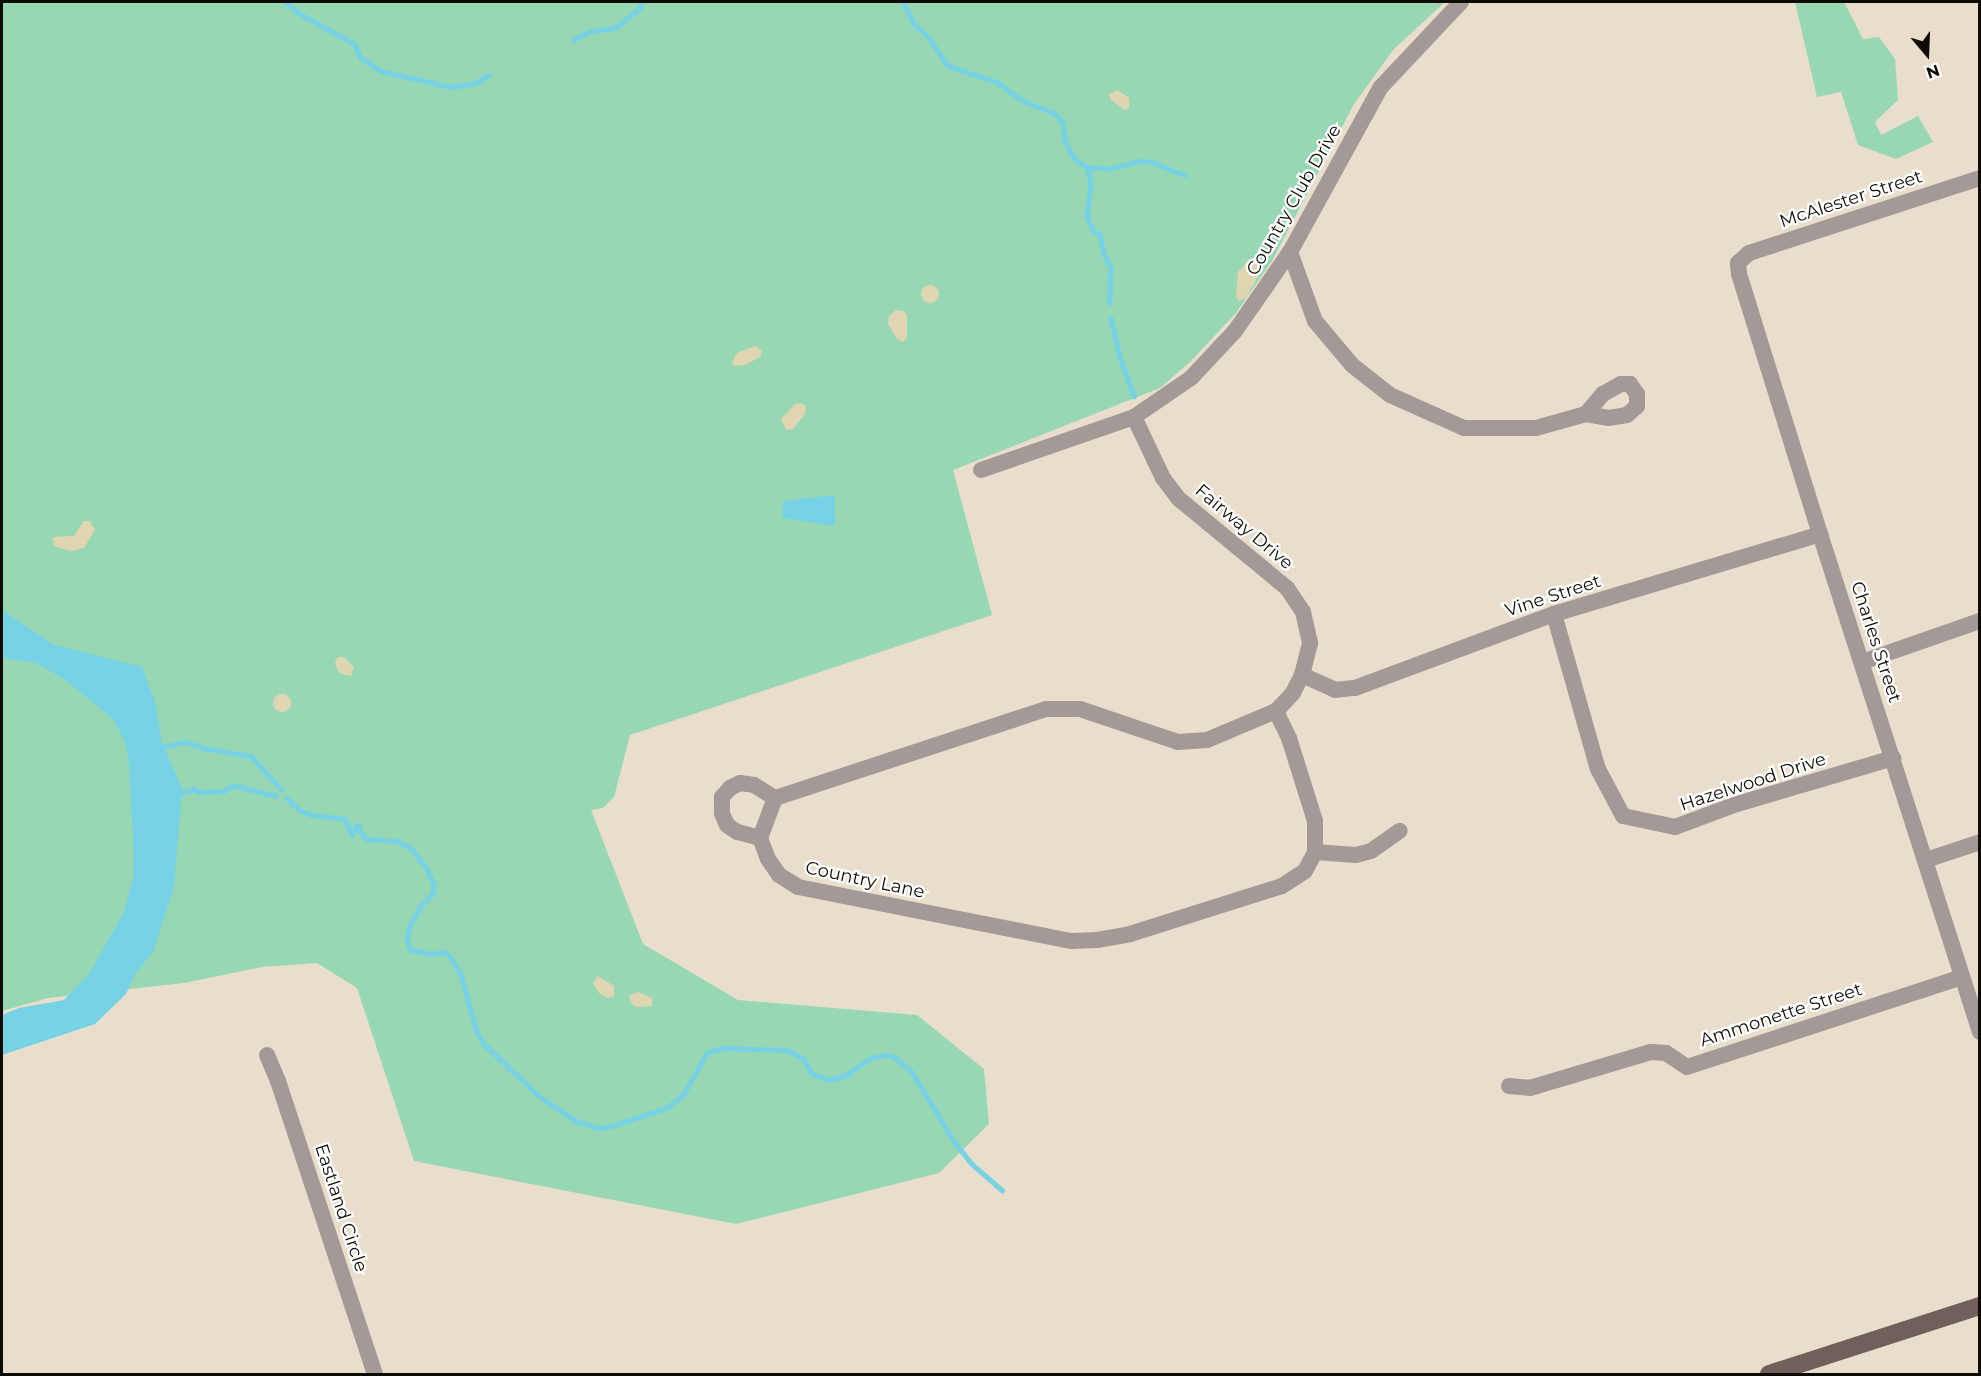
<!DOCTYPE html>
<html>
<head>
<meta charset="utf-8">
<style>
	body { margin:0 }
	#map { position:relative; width:1981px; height:1376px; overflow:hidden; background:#e9decb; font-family:Montserrat,sans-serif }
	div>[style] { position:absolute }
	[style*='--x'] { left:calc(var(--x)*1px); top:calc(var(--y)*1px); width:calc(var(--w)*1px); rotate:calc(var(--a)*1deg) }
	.green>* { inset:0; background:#98d7b3 }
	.sand>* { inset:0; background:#dfd6b1 }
	.round { border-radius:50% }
	.water>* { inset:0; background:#77d2e5 }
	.stream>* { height:4.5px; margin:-2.25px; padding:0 2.25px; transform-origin:2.25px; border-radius:2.25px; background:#77d2e5 }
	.street>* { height:16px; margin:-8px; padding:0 8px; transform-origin:8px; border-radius:8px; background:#a39996 }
	.primary>* { height:18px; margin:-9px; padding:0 9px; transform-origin:9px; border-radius:9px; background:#715f5b }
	span { translate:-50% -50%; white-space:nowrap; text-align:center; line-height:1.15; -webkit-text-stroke:4.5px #fff; paint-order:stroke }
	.street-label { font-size:18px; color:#0e0b05 }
	.frame { position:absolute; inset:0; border:3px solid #0e0b05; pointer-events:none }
	.north { position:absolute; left:1897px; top:24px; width:60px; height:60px; -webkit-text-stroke:4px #fff; paint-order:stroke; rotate:161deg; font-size:16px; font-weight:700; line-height:24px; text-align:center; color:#0e0b05 }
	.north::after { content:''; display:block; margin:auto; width:21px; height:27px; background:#0e0b05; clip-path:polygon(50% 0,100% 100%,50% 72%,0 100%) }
</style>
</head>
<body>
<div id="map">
	<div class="green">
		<div style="clip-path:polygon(2px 2px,1445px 2px,1394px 49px,1354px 104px,1272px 261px,1236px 313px,1190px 362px,1160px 388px,953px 470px,992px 615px,630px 735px,614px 797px,603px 808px,591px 810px,643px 944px,738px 1000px,917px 1015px,984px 1069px,989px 1124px,939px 1173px,736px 1224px,414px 1161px,357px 988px,317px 963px,262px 967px,184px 983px,48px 998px,2px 1011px)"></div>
		<div style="clip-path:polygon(1795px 2px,1844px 2px,1863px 39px,1879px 37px,1895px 59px,1898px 100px,1875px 122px,1881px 135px,1918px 116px,1933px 142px,1896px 159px,1858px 145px,1841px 92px,1817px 97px)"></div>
	</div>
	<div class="sand">
		<div style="clip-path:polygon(1117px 90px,1129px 98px,1129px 108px,1125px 110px,1111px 100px,1109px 94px)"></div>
		<div style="clip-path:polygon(1249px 259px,1259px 261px,1260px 273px,1246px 298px,1239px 301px,1236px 297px,1238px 272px)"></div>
		<div class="round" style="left:921px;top:285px;width:18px;height:18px"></div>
		<div style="clip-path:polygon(896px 310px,904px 311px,907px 316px,907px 337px,903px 342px,897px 339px,888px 324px,889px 316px)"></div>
		<div style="clip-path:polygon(755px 346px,762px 350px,760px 357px,745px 365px,734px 366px,732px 362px,737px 353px)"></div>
		<div style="clip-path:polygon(800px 403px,806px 406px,805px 414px,793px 429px,786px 430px,781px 419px,795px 404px)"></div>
		<div style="clip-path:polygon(84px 521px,90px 521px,95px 530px,84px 548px,70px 551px,54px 546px,53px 537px,74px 536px)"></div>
		<div style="clip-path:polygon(338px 657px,344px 657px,354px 667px,351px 676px,339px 673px,335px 663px)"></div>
		<div class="round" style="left:273px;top:694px;width:18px;height:18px"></div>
		<div style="clip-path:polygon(598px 976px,614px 986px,614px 996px,608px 998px,599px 993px,593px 983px)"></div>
		<div style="clip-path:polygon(638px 992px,652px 998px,652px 1006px,636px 1007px,632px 1004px,629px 996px)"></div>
	</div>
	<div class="water">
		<div style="clip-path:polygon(835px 495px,835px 526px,782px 518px,783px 501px)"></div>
		<div style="clip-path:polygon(2px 610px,52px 644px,142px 667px,155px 702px,162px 743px,182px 788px,174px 887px,153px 952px,135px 974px,126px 994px,95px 1024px,2px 1055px,2px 1015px,19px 1008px,64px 1000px,89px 974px,124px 912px,133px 879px,134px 856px,129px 761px,125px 742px,113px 719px,64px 679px,36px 663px,2px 658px)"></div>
	</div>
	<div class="stream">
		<div style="--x:285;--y:2;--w:21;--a:37"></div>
		<div style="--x:302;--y:15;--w:60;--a:28.7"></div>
		<div style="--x:355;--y:44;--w:14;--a:69"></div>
		<div style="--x:360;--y:57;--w:25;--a:34"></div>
		<div style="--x:381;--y:71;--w:72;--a:12.9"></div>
		<div style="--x:451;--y:87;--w:24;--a:-9"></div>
		<div style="--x:475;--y:83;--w:16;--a:-30"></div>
		<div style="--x:903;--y:2;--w:25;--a:63"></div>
		<div style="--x:914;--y:24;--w:17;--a:40"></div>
		<div style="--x:927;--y:35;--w:37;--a:56"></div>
		<div style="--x:948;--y:66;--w:52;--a:18.1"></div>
		<div style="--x:997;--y:82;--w:32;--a:36"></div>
		<div style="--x:1023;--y:101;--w:33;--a:21"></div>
		<div style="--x:1054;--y:113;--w:13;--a:45"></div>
		<div style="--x:1063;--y:122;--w:18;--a:84"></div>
		<div style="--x:1065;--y:140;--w:14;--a:65"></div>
		<div style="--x:1071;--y:153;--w:10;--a:53"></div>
		<div style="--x:1077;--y:161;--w:12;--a:31"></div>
		<div style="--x:1087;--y:167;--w:6;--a:72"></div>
		<div style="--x:1089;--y:173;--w:12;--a:81"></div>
		<div style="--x:1091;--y:185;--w:31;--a:97"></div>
		<div style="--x:1087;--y:216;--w:16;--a:68"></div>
		<div style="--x:1093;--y:231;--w:8;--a:23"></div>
		<div style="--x:1100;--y:234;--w:20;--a:79"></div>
		<div style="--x:1104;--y:254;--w:16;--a:63"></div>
		<div style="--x:1111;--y:268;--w:35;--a:92"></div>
		<div style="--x:573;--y:40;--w:18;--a:-27"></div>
		<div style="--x:589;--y:32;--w:28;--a:-10"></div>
		<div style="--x:617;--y:27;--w:30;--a:-40"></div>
		<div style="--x:640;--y:8;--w:6;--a:-72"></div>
		<div style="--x:1087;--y:167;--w:21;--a:5"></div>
		<div style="--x:1108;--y:169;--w:34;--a:-14"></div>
		<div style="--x:1141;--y:161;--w:11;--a:5"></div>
		<div style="--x:1152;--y:162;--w:35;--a:22"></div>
		<div style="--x:1111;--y:318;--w:37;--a:77"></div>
		<div style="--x:1119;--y:354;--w:45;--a:70.3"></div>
		<div style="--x:158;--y:748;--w:28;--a:-13"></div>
		<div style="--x:185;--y:742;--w:19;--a:18"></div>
		<div style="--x:203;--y:748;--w:49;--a:9.5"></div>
		<div style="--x:251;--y:756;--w:45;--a:47.7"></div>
		<div style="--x:179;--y:794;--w:16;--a:-18"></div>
		<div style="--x:194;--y:789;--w:5;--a:37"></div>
		<div style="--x:198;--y:792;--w:26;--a:-2"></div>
		<div style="--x:224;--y:791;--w:11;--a:-34"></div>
		<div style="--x:233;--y:785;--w:44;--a:14.3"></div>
		<div style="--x:287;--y:798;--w:18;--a:43"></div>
		<div style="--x:300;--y:810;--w:13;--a:23"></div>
		<div style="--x:312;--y:815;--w:33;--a:7"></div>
		<div style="--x:345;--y:819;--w:17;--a:66"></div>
		<div style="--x:352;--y:835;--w:10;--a:-66"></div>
		<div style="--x:356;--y:826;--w:3;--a:-18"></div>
		<div style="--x:359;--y:825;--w:5;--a:90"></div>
		<div style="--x:359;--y:830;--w:12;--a:48"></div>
		<div style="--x:367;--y:839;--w:30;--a:4"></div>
		<div style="--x:397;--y:841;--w:17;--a:28"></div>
		<div style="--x:412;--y:849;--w:25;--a:53"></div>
		<div style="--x:427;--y:869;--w:17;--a:66"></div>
		<div style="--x:434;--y:885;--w:9;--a:96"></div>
		<div style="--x:433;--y:894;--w:16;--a:135"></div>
		<div style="--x:422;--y:905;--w:24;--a:120"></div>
		<div style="--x:410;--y:926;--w:14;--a:102"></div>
		<div style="--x:407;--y:940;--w:11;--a:68"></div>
		<div style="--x:411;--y:950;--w:21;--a:11"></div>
		<div style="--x:432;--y:954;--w:12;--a:-9"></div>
		<div style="--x:444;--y:952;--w:9;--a:36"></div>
		<div style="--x:451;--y:957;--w:20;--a:60"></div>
		<div style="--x:461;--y:974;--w:57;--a:74.7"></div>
		<div style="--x:476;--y:1029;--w:17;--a:62"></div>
		<div style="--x:484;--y:1044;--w:76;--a:43.4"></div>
		<div style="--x:539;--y:1096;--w:45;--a:34"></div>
		<div style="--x:576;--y:1121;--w:24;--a:17"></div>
		<div style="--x:599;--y:1128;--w:13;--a:-9"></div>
		<div style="--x:612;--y:1126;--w:57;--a:-18.4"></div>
		<div style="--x:666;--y:1108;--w:21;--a:-37"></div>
		<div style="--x:683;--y:1095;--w:48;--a:-60.3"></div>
		<div style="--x:707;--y:1053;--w:9;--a:-21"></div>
		<div style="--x:715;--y:1050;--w:11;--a:-10"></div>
		<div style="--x:726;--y:1048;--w:61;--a:1.9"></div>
		<div style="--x:787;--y:1050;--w:18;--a:27"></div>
		<div style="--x:803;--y:1058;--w:18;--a:61"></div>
		<div style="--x:812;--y:1074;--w:20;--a:18"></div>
		<div style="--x:831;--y:1080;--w:16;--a:-18"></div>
		<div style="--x:846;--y:1075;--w:32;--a:-34"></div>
		<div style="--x:873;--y:1057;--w:14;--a:-8"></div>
		<div style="--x:887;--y:1055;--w:9;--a:18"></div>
		<div style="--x:896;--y:1058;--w:21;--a:41"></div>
		<div style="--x:912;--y:1072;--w:81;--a:58.7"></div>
		<div style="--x:954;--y:1141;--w:29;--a:52"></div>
		<div style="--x:972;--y:1164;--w:40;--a:41"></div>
	</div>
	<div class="street">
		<div style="--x:1980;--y:178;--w:243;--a:162"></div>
		<div style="--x:1749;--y:253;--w:15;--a:138"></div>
		<div style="--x:1738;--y:263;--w:11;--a:85"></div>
		<div style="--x:1739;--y:274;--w:272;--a:72.7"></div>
		<div style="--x:1820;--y:534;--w:523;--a:72.19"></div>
		<div style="--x:1290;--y:252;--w:73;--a:70.1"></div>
		<div style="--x:1315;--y:321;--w:57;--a:49.9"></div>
		<div style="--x:1352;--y:365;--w:48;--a:38.3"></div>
		<div style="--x:1390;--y:395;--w:81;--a:24"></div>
		<div style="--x:1464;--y:428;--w:72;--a:0"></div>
		<div style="--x:1536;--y:428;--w:52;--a:-15.6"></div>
		<div style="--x:1586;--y:414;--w:26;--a:-50"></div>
		<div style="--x:1603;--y:394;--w:21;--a:-29"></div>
		<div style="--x:1621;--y:384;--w:9;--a:0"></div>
		<div style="--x:1630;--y:384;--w:12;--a:55"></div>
		<div style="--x:1637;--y:394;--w:12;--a:90"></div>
		<div style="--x:1637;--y:406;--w:13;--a:138"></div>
		<div style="--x:1627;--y:415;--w:18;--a:171"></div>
		<div style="--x:1609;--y:418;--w:23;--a:-170"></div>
		<div style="--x:1134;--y:417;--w:68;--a:64.6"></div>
		<div style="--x:1163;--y:478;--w:26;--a:53"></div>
		<div style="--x:1179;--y:499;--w:140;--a:39.5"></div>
		<div style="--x:1287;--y:588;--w:29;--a:56"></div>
		<div style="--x:1303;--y:612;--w:32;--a:77"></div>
		<div style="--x:1310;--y:643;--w:33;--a:104"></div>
		<div style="--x:1302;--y:675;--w:20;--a:117"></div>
		<div style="--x:1293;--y:693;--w:25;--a:133"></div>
		<div style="--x:1276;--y:711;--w:75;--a:157.2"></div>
		<div style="--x:1207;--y:740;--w:29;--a:176"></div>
		<div style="--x:1178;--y:742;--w:103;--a:-161.4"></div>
		<div style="--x:1080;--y:709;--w:34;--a:180"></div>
		<div style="--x:1046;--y:709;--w:285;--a:161.8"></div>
		<div style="--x:775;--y:798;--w:43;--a:110.6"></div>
		<div style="--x:760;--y:838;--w:22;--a:69"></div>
		<div style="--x:768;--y:859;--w:19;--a:55"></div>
		<div style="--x:779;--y:875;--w:22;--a:32"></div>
		<div style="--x:798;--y:887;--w:278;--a:11.2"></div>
		<div style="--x:1071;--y:941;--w:26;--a:-2"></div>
		<div style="--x:1097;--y:940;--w:34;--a:-10"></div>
		<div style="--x:1130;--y:934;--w:159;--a:-17.5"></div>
		<div style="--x:1282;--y:886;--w:27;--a:-33"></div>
		<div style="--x:1305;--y:871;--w:21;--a:-62"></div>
		<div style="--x:1315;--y:852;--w:31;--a:-90"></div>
		<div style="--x:1315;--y:821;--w:87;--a:-107.4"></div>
		<div style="--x:1289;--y:738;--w:30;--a:-116"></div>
		<div style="--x:981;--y:470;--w:162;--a:-19.1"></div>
		<div style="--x:1134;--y:417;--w:69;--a:-34.4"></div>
		<div style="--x:1191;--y:378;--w:64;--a:-46.9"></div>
		<div style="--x:1235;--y:331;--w:96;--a:-55.2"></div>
		<div style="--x:1290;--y:252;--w:187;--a:-61.2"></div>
		<div style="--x:1380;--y:88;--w:118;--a:-46.7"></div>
		<div style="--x:1554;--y:614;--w:161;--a:74.2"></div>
		<div style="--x:1598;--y:769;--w:53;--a:62"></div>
		<div style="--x:1623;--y:816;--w:53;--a:11.9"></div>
		<div style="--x:1675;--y:827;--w:66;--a:-20.4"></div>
		<div style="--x:1737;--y:804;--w:163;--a:-16.4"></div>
		<div style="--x:1862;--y:662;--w:125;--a:-19.2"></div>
		<div style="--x:1302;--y:675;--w:36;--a:24"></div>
		<div style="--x:1335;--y:690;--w:20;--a:-6"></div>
		<div style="--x:1355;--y:688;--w:212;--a:-20.4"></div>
		<div style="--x:1554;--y:614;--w:278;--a:-16.7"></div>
		<div style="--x:760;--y:838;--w:24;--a:-165"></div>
		<div style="--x:737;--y:832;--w:12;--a:-145"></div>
		<div style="--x:727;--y:825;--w:13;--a:-113"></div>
		<div style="--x:722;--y:813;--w:16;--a:-90"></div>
		<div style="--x:722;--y:797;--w:12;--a:-48"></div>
		<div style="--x:730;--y:788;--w:11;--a:-27"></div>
		<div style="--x:740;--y:783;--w:14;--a:8"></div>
		<div style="--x:754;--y:785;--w:25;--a:32"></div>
		<div style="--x:1315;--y:852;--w:41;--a:4.2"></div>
		<div style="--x:1356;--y:855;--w:16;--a:-15"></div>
		<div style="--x:1371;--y:851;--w:35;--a:-35"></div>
		<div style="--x:1926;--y:860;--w:57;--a:-18.4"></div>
		<div style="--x:267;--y:1055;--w:28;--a:67"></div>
		<div style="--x:278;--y:1081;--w:309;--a:71.7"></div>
		<div style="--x:1509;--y:1086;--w:21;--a:5"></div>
		<div style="--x:1530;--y:1088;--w:126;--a:-16.6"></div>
		<div style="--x:1651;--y:1052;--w:15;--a:4"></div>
		<div style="--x:1666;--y:1053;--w:25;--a:34"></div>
		<div style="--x:1687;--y:1067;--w:289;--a:-18.1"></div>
	</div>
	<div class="primary">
		<div style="--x:1769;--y:1374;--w:222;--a:-17.9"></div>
	</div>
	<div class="street-label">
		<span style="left:1851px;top:199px;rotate:-18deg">McAlester Street</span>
		<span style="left:1294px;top:200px;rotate:-60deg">Country Club Drive</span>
		<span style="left:1244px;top:527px;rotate:40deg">Fairway Drive</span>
		<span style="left:1553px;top:596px;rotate:-18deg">Vine Street</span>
		<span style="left:1876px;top:642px;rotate:72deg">Charles Street</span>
		<span style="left:1753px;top:782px;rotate:-18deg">Hazelwood Drive</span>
		<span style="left:865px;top:880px;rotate:12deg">Country Lane</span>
		<span style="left:1781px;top:1015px;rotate:-18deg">Ammonette Street</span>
		<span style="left:341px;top:1208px;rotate:72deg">Eastland Circle</span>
	</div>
	<div class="frame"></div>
	<div class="north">N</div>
</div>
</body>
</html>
